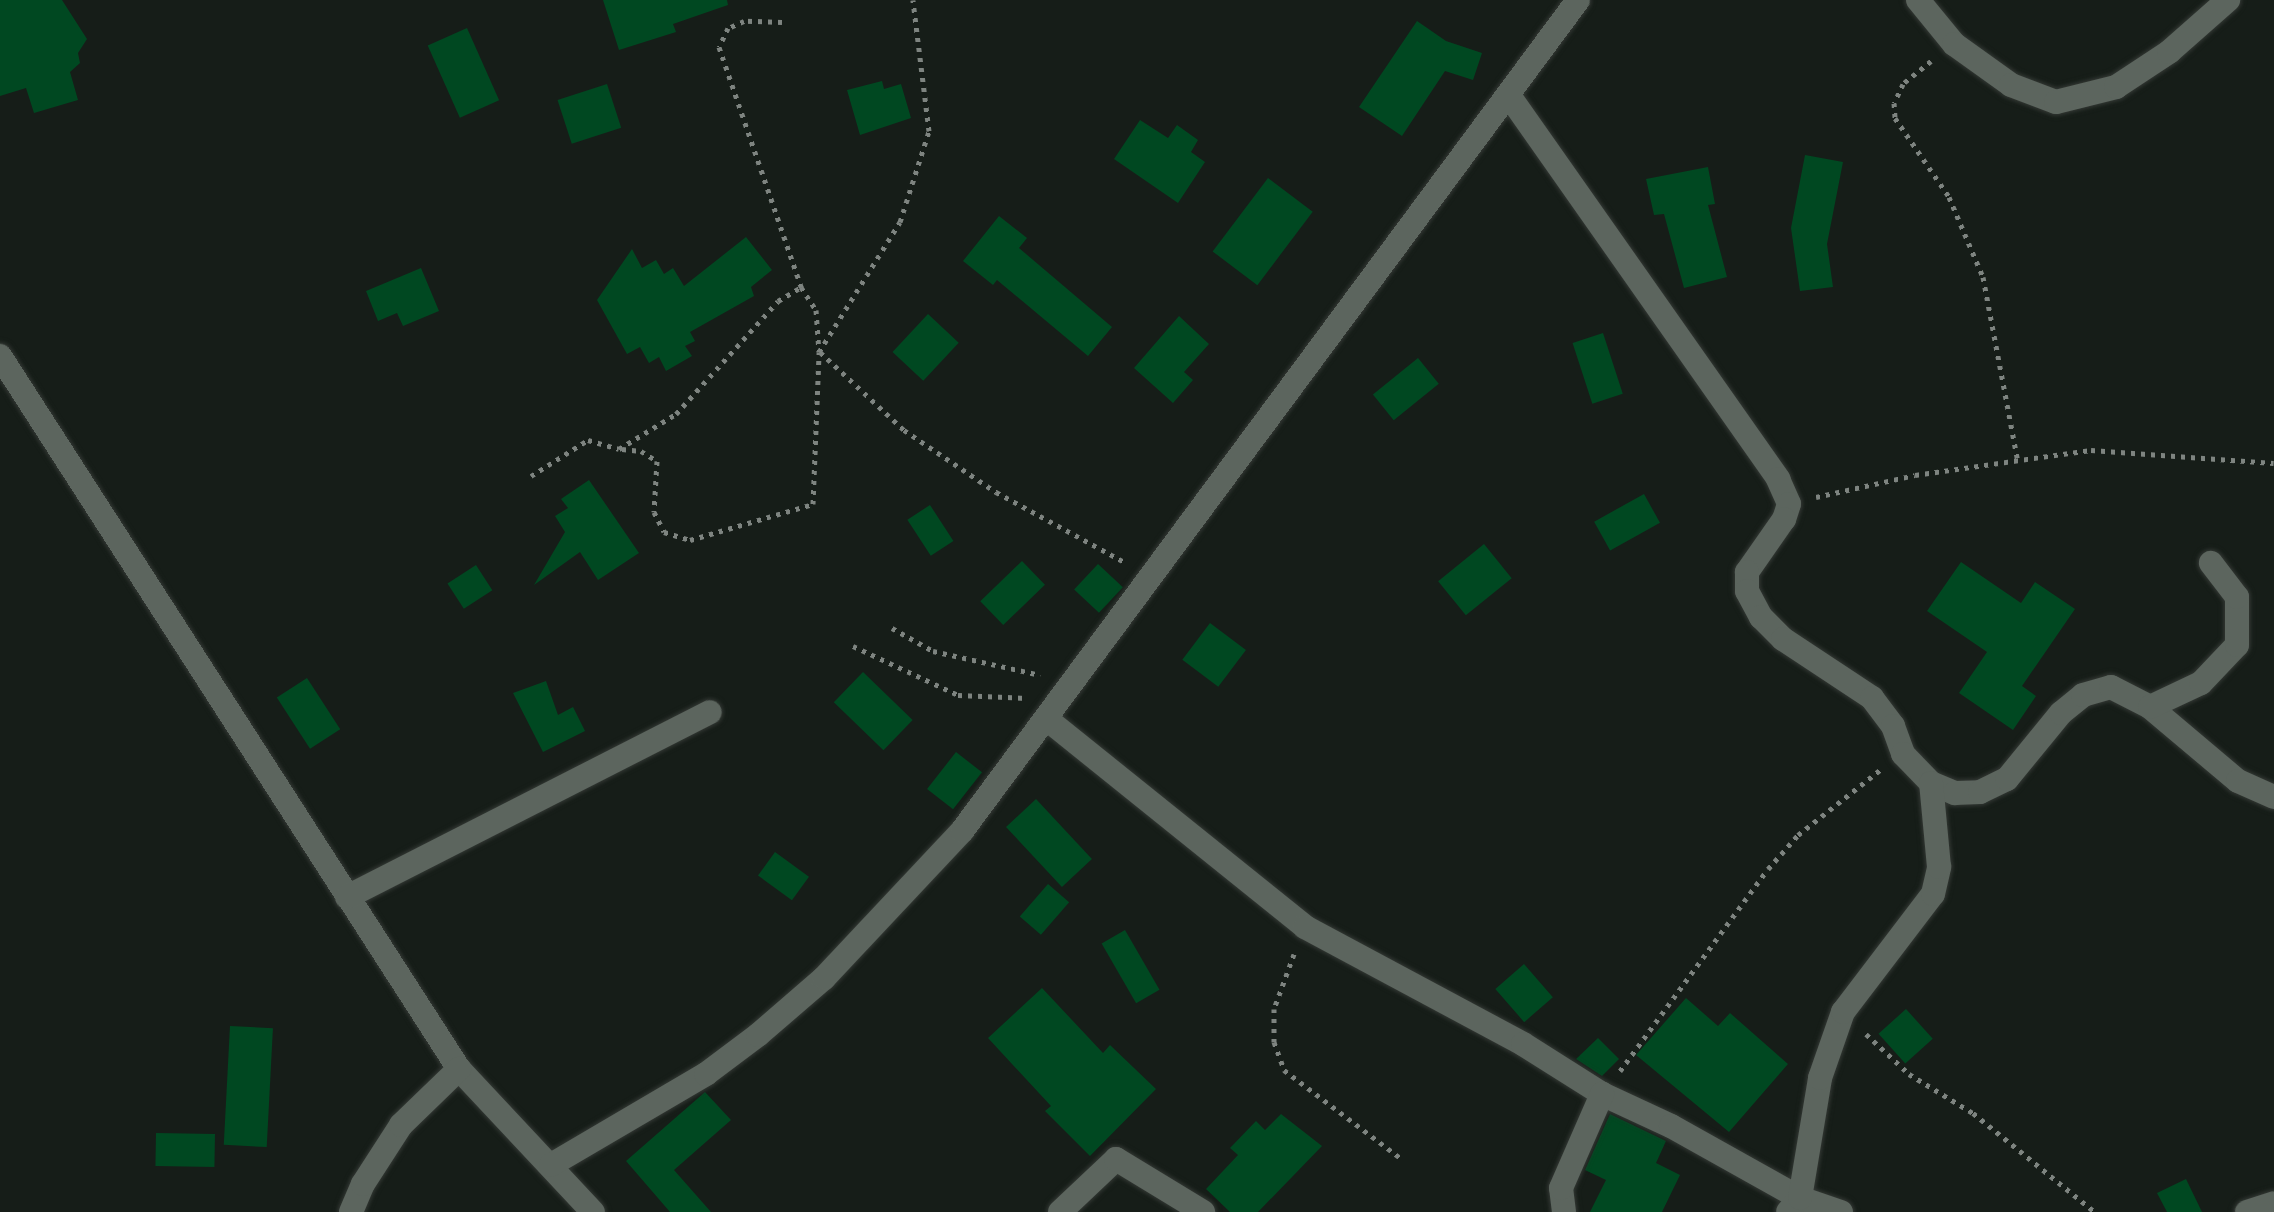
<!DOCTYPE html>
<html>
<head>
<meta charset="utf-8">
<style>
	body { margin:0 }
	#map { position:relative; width:2274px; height:1212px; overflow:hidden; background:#161d18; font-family:"Asap Condensed",sans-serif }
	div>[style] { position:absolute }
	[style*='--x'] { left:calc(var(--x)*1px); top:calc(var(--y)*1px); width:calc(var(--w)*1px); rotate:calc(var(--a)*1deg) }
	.building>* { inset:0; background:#004821; transform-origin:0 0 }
	.path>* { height:5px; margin-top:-2.5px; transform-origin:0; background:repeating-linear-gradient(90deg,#7e8480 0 4px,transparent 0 10px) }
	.roads { filter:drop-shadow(0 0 2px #333834) drop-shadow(0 0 2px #333834) }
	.minor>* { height:24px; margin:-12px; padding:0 12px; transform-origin:12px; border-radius:12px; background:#5c655e }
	span { translate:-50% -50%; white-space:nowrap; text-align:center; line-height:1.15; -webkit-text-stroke:6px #161d18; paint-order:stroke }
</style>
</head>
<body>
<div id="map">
	<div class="building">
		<div style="clip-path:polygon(0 0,62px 0,87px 39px,78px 53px,80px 63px,70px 72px,78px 100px,34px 113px,26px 88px,0 96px)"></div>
		<div style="clip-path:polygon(603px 0,727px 0,728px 5px,673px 24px,676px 32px,619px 50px)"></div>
		<div style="clip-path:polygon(1417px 21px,1446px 41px,1482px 53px,1473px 80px,1445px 71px,1402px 136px,1359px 107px)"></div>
		<div style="left:467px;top:28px;width:79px;height:43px;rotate:66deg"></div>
		<div style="clip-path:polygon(882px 81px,884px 89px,901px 84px,911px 118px,860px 135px,847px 90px)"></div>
		<div style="left:607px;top:84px;width:46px;height:52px;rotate:72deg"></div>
		<div style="clip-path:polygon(1140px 120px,1168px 138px,1177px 125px,1198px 140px,1191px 152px,1205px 162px,1178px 203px,1114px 159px)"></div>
		<div style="clip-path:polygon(1805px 155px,1843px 162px,1827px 244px,1833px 287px,1800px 291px,1791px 228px)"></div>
		<div style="clip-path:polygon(1708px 167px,1715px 204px,1708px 205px,1727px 277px,1684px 288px,1664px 214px,1654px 215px,1646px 179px)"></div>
		<div style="left:1268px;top:178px;width:56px;height:92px;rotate:37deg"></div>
		<div style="clip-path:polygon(999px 216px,1027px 238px,1019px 248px,1112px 327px,1088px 356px,997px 280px,993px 285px,963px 261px)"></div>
		<div style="clip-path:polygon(746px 237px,772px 270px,751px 287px,754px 296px,690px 332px,695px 341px,685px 346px,692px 356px,666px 371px,659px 357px,649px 363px,640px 347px,627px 354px,597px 300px,632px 249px,642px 268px,656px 260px,664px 274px,673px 268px,684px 286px)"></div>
		<div style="clip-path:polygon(421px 268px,439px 311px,403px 326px,397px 313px,378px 321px,366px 291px)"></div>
		<div style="left:928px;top:314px;width:42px;height:52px;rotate:43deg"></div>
		<div style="clip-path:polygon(1179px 316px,1209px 344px,1184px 372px,1193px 380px,1173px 403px,1134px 368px)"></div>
		<div style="left:1603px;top:333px;width:64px;height:32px;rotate:72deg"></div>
		<div style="left:1418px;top:358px;width:33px;height:58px;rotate:51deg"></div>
		<div style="clip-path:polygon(589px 480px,639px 553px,598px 580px,580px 552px,534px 585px,565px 532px,555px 516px,568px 508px,561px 499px)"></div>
		<div style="left:1644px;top:494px;width:33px;height:57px;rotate:61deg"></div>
		<div style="left:930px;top:505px;width:43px;height:27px;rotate:57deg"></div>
		<div style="left:1484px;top:544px;width:44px;height:59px;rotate:51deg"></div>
		<div style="left:1022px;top:561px;width:33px;height:58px;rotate:46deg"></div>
		<div style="clip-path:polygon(1961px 562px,2021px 603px,2035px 582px,2075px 609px,2022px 686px,2036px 696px,2013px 730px,1959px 693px,1987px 652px,1927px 611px)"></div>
		<div style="left:1098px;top:564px;width:34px;height:35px;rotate:43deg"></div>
		<div style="left:476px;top:565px;width:30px;height:34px;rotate:57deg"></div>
		<div style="left:1210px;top:623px;width:45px;height:46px;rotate:37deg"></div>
		<div style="left:863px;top:672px;width:69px;height:42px;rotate:44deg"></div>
		<div style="left:307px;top:678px;width:61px;height:36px;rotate:57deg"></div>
		<div style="clip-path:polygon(546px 681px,558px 715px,573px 707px,585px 731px,543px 752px,513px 693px)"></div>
		<div style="left:956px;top:752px;width:33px;height:47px;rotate:38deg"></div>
		<div style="left:1036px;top:799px;width:82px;height:41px;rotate:47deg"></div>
		<div style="left:775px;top:852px;width:42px;height:29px;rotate:36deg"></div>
		<div style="left:1048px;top:884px;width:28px;height:43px;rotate:41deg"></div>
		<div style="left:1125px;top:930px;width:69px;height:27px;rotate:60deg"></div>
		<div style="left:1524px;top:964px;width:44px;height:38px;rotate:49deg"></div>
		<div style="clip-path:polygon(1042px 988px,1103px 1053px,1110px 1045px,1156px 1089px,1090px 1156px,1045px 1111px,1051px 1106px,988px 1038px)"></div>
		<div style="clip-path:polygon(1686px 998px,1718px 1026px,1730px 1013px,1788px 1064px,1729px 1132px,1636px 1055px)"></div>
		<div style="left:1906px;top:1009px;width:40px;height:37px;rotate:48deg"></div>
		<div style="left:230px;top:1026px;width:43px;height:119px;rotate:3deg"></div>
		<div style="clip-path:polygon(1598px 1038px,1619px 1059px,1602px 1076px,1576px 1059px)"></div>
		<div style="clip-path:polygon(705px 1092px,731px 1120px,674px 1170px,711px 1212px,670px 1212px,626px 1161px)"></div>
		<div style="clip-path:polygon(1281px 1114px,1322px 1146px,1258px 1212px,1230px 1212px,1206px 1189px,1238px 1155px,1230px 1148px,1256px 1121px,1265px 1130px)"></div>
		<div style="clip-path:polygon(1610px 1114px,1666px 1141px,1656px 1163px,1680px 1175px,1662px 1212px,1590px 1212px,1606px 1180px,1585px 1170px)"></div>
		<div style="left:156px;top:1133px;width:59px;height:33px;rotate:1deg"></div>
		<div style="clip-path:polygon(2186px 1179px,2202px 1212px,2167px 1212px,2157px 1193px)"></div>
	</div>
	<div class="path">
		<div style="--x:782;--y:22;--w:38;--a:-178"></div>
		<div style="--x:744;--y:21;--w:17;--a:156"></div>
		<div style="--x:728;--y:28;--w:21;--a:115"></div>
		<div style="--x:719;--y:47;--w:254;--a:71.1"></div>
		<div style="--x:1931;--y:61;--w:36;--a:141"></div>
		<div style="--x:1903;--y:84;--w:21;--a:115"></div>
		<div style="--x:1894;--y:103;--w:15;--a:86"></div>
		<div style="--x:1895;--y:118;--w:96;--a:55.6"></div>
		<div style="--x:1949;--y:197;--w:87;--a:67"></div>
		<div style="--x:1983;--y:277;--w:188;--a:79.3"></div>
		<div style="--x:820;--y:352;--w:115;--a:42.9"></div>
		<div style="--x:904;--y:430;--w:111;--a:34"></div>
		<div style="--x:996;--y:492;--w:148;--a:28.6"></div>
		<div style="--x:622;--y:449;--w:19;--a:6"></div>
		<div style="--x:641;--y:451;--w:19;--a:32"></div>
		<div style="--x:657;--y:461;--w:51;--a:93.4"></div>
		<div style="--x:654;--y:512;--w:22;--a:63"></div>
		<div style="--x:664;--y:532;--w:27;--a:17"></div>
		<div style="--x:690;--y:540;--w:128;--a:-16.3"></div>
		<div style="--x:813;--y:504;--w:152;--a:-87.7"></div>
		<div style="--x:531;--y:476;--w:67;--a:-32.3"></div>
		<div style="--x:588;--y:440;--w:32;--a:16"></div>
		<div style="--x:619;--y:449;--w:67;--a:-31.6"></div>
		<div style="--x:676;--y:414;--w:152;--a:-47.9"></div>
		<div style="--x:778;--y:301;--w:27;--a:-31"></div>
		<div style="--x:801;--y:287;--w:27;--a:57"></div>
		<div style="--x:816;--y:310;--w:42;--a:85.9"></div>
		<div style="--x:819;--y:352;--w:153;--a:-58.1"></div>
		<div style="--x:900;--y:222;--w:96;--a:-72.3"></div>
		<div style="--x:929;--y:131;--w:132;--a:-97"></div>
		<div style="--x:1816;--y:497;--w:101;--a:-12.5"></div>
		<div style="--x:1915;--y:475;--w:178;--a:-8.1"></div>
		<div style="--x:2091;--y:450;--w:183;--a:4.1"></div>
		<div style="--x:892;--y:628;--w:47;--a:29.3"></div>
		<div style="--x:933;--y:651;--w:110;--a:12.6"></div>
		<div style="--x:853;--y:646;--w:116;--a:25"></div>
		<div style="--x:958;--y:695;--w:68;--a:2.5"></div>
		<div style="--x:1294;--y:954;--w:59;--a:110"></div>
		<div style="--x:1274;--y:1009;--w:33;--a:90"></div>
		<div style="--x:1274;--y:1042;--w:30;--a:70"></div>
		<div style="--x:1284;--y:1070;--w:149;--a:37.1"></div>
		<div style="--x:1866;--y:1034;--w:59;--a:42.9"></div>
		<div style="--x:1909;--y:1074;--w:75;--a:31.4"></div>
		<div style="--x:1973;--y:1113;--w:157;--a:39.1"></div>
		<div style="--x:1620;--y:1071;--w:250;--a:-53.8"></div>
		<div style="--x:1768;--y:869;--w:45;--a:-48.6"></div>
		<div style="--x:1798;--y:835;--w:105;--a:-38.4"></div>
	</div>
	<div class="roads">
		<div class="minor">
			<div style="--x:1918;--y:0;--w:57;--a:50.7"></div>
			<div style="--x:1954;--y:44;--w:70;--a:35.7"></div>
			<div style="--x:2011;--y:85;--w:48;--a:20.7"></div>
			<div style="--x:2056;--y:102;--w:62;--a:-14"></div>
			<div style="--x:2116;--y:87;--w:64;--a:-33.4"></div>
			<div style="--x:2169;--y:52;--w:79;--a:-41.4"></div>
			<div style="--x:1510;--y:97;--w:467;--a:54.9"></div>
			<div style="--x:1778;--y:479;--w:27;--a:66"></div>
			<div style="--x:1789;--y:504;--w:16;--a:108"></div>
			<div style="--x:1784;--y:519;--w:65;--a:124.9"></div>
			<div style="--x:1747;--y:572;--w:19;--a:90"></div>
			<div style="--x:1747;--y:591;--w:30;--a:62"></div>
			<div style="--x:1761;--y:617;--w:31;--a:45"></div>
			<div style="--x:1783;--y:639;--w:107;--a:33.5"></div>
			<div style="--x:1872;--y:698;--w:35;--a:53"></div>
			<div style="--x:1893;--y:726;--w:30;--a:70"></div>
			<div style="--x:1903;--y:754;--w:40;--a:46"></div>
			<div style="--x:1931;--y:783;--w:26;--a:23"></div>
			<div style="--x:1955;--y:793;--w:25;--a:-2"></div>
			<div style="--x:1980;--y:792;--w:30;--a:-26"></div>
			<div style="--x:2007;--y:779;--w:85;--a:-50.7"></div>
			<div style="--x:2061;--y:713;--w:28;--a:-39"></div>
			<div style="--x:2083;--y:695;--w:29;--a:-16"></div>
			<div style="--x:2111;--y:687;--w:44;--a:27.1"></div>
			<div style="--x:2150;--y:707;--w:115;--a:40.1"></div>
			<div style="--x:2238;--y:781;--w:39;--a:24"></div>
			<div style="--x:0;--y:356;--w:848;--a:57.23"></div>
			<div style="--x:459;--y:1069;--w:196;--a:46.9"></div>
			<div style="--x:2150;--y:707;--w:56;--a:-25.2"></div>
			<div style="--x:2201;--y:683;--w:52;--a:-46.5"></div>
			<div style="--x:2237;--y:645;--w:48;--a:-90"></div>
			<div style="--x:2237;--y:597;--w:43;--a:-127.4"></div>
			<div style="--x:1048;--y:720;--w:330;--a:38.8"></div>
			<div style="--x:1305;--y:927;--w:247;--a:28.2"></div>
			<div style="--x:1523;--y:1044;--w:93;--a:32.3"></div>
			<div style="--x:1602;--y:1094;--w:76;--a:24.9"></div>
			<div style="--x:1671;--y:1126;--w:148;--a:29.2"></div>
			<div style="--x:1800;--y:1198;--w:18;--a:131"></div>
			<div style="--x:347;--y:897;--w:407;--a:-27"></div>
			<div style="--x:551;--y:1165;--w:180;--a:-30.4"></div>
			<div style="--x:706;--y:1074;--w:65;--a:-36.9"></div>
			<div style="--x:758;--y:1035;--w:87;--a:-40.8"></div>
			<div style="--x:824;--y:978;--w:202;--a:-46.8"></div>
			<div style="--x:962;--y:831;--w:1034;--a:-53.45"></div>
			<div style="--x:351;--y:1212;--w:30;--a:-67"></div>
			<div style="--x:363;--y:1184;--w:70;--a:-57.2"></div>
			<div style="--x:401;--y:1125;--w:81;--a:-44"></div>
			<div style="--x:1060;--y:1212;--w:77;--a:-43.4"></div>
			<div style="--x:1116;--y:1159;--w:102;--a:31.3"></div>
			<div style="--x:1564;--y:1212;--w:24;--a:-97"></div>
			<div style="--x:1561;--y:1188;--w:103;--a:-66.4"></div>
			<div style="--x:1841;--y:1212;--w:43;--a:-161.1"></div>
			<div style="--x:1800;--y:1198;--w:122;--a:-80.5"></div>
			<div style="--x:1820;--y:1078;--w:70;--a:-70.8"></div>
			<div style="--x:1843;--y:1012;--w:148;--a:-52.7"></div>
			<div style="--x:1933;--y:894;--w:28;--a:-77"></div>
			<div style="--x:1939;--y:867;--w:84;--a:-95.4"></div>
			<div style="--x:2247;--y:1212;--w:28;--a:-18"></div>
		</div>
	</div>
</div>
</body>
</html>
